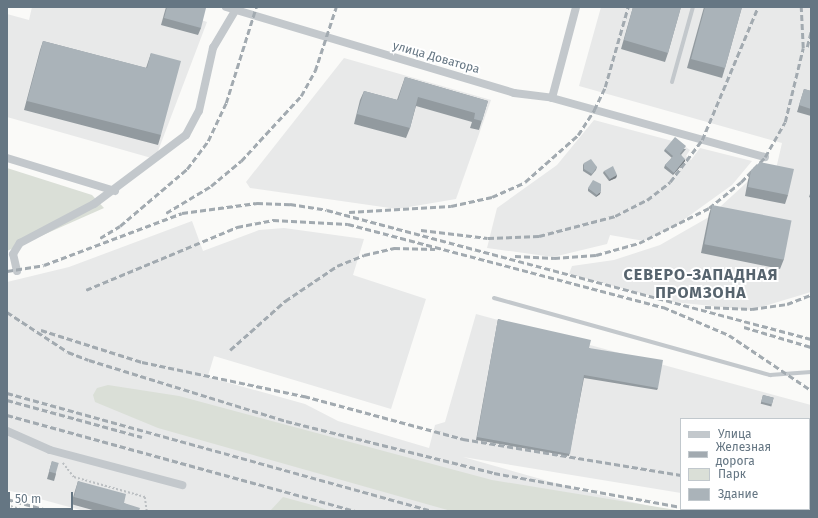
<!DOCTYPE html>
<html>
<head>
<meta charset="utf-8">
<style>
	body { margin:0 }
	#map { position:relative; width:818px; height:518px; overflow:hidden; background:#fafaf8; font-family:"Fira Sans",sans-serif }
	div>[style] { position:absolute }
	[style*='--x'] { left:calc(var(--x)*1px); top:calc(var(--y)*1px); width:calc(var(--w)*1px); rotate:calc(var(--a)*1deg) }
	.built>* { inset:0; background:#e8e9e9 }
	.green>* { inset:0; background:#dadfd7 }
	.path>* { height:1.5px; margin-top:-0.75px; transform-origin:0; background:repeating-linear-gradient(90deg,#bbbfc2 0 2px,transparent 0 4px) }
	.service>* { height:4px; margin:-2px; padding:0 2px; transform-origin:2px; border-radius:2px; background:#c3c8cc }
	.minor>* { height:8px; margin:-4px; padding:0 4px; transform-origin:4px; border-radius:4px; background:#c3c8cc }
	.rail>* { height:2.5px; margin-top:-1.25px; transform-origin:0; background:repeating-linear-gradient(90deg,#a2aab0 0 6px,transparent 0 9px) }
	.wall>* { inset:0; background:#929a9f; transform-origin:0 0 }
	.shaded-wall>* { inset:0; background:#777d82 }
	.building>* { inset:0; background:#aab3b9; transform-origin:0 0 }
	span { translate:-50% -50%; white-space:nowrap; text-align:center; line-height:1.15; -webkit-text-stroke:4px #fff; paint-order:stroke }
	.street-label { font-size:12px; color:#657683 }
	.district-label { font-size:16px; color:#57646e; font-weight:700; letter-spacing:1px }
	.frame { position:absolute; inset:0; border:8px solid #657683; pointer-events:none }
	.legend { position:absolute; left:680px; top:418px; width:130px; height:92px; box-sizing:border-box; background:#fff; border:1px solid #c1c8cd; margin:0; padding:5px 7px; list-style:none; font-size:12px; color:#657683 }
	.legend li { display:flex; align-items:center; gap:8px; height:20px }
	.legend b { width:20px; border:1px solid #c1c8cd }
	.scale { position:absolute; left:8px; top:492px; width:65px; height:18px; box-sizing:border-box; border:2px solid #657683; border-top:0; padding-left:5px; font-size:12px; line-height:14px; white-space:nowrap; color:#657683; -webkit-text-stroke:3px #fff; paint-order:stroke }
</style>
</head>
<body>
<div id="map">
	<div class="built">
		<div style="clip-path:polygon(32px 7px,162px 7px,207px 22px,155px 159px,7px 117px,7px 14px,29px 20px)"></div>
		<div style="clip-path:polygon(601px 7px,811px 7px,811px 292px,751px 310px,673px 302px,569px 274px,572px 266px,614px 260px,660px 245px,709px 217px,757px 173px,776px 169px,782px 143px,579px 86px)"></div>
		<div style="clip-path:polygon(344px 58px,491px 100px,456px 199px,397px 209px,250px 188px,246px 182px)"></div>
		<div style="clip-path:polygon(594px 120px,680px 143px,690px 150px,686px 156px,691px 160px,700px 148px,752px 161px,732px 185px,675px 226px,644px 241px,610px 235px,607px 244px,553px 257px,487px 248px,497px 208px,557px 165px)"></div>
		<div style="clip-path:polygon(192px 221px,203px 251px,259px 230px,284px 228px,364px 239px,353px 275px,426px 299px,391px 409px,214px 356px,208px 376px,204px 376px,305px 404px,338px 421px,429px 448px,435px 425px,445px 422px,476px 314px,811px 405px,811px 472px,809px 475px,809px 419px,681px 419px,681px 493px,463px 457px,583px 491px,672px 511px,84px 511px,7px 490px,7px 282px,69px 267px)"></div>
	</div>
	<div class="green">
		<div style="clip-path:polygon(7px 168px,92px 195px,104px 208px,7px 251px)"></div>
		<div style="clip-path:polygon(108px 385px,179px 396px,492px 480px,682px 511px,451px 511px,158px 428px,95px 402px,93px 395px,97px 388px)"></div>
		<div style="clip-path:polygon(283px 497px,316px 506px,330px 511px,270px 511px)"></div>
	</div>
	<div class="path">
		<div style="--x:63;--y:463;--w:18;--a:52"></div>
		<div style="--x:74;--y:477;--w:74;--a:15.7"></div>
		<div style="--x:145;--y:497;--w:14;--a:82"></div>
		<div style="--x:7;--y:505;--w:21;--a:17"></div>
	</div>
	<div class="service">
		<div style="--x:672;--y:82;--w:78;--a:-74.4"></div>
		<div style="--x:494;--y:298;--w:287;--a:15.6"></div>
		<div style="--x:770;--y:375;--w:41;--a:-4.2"></div>
	</div>
	<div class="minor">
		<div style="--x:226;--y:7;--w:301;--a:16.6"></div>
		<div style="--x:514;--y:93;--w:38;--a:7"></div>
		<div style="--x:552;--y:98;--w:221;--a:15.5"></div>
		<div style="--x:552;--y:98;--w:94;--a:-75.2"></div>
		<div style="--x:7;--y:158;--w:113;--a:17"></div>
		<div style="--x:17;--y:271;--w:17;--a:-103"></div>
		<div style="--x:13;--y:254;--w:13;--a:-58"></div>
		<div style="--x:20;--y:243;--w:84;--a:-27.8"></div>
		<div style="--x:94;--y:204;--w:115;--a:-36.9"></div>
		<div style="--x:186;--y:135;--w:27;--a:-62"></div>
		<div style="--x:199;--y:111;--w:65;--a:-77.5"></div>
		<div style="--x:213;--y:48;--w:43;--a:-59.3"></div>
		<div style="--x:7;--y:431;--w:47;--a:23.8"></div>
		<div style="--x:50;--y:450;--w:137;--a:14.9"></div>
	</div>
	<div class="rail">
		<div style="--x:807;--y:47;--w:16;--a:-76"></div>
		<div style="--x:349;--y:212;--w:102;--a:-3.4"></div>
		<div style="--x:451;--y:206;--w:42;--a:-12.4"></div>
		<div style="--x:492;--y:197;--w:36;--a:-24"></div>
		<div style="--x:525;--y:182;--w:71;--a:-41.6"></div>
		<div style="--x:578;--y:135;--w:30;--a:-57"></div>
		<div style="--x:594;--y:110;--w:25;--a:-64"></div>
		<div style="--x:605;--y:87;--w:83;--a:-74"></div>
		<div style="--x:166;--y:213;--w:52;--a:-31"></div>
		<div style="--x:211;--y:186;--w:39;--a:-40"></div>
		<div style="--x:241;--y:161;--w:88;--a:-47.3"></div>
		<div style="--x:301;--y:96;--w:29;--a:-61"></div>
		<div style="--x:315;--y:71;--w:67;--a:-71.8"></div>
		<div style="--x:421;--y:230;--w:67;--a:6.8"></div>
		<div style="--x:488;--y:238;--w:51;--a:-2.2"></div>
		<div style="--x:539;--y:236;--w:79;--a:-14.7"></div>
		<div style="--x:615;--y:216;--w:36;--a:-27"></div>
		<div style="--x:647;--y:200;--w:29;--a:-38"></div>
		<div style="--x:670;--y:182;--w:53;--a:-52.7"></div>
		<div style="--x:702;--y:140;--w:144;--a:-67.2"></div>
		<div style="--x:100;--y:238;--w:23;--a:-31"></div>
		<div style="--x:120;--y:226;--w:88;--a:-40.4"></div>
		<div style="--x:187;--y:169;--w:35;--a:-53"></div>
		<div style="--x:208;--y:141;--w:42;--a:-64.7"></div>
		<div style="--x:226;--y:103;--w:101;--a:-72.6"></div>
		<div style="--x:515;--y:256;--w:39;--a:3"></div>
		<div style="--x:554;--y:258;--w:42;--a:-4.1"></div>
		<div style="--x:596;--y:255;--w:45;--a:-15.6"></div>
		<div style="--x:639;--y:243;--w:78;--a:-26.6"></div>
		<div style="--x:709;--y:208;--w:41;--a:-39.1"></div>
		<div style="--x:741;--y:182;--w:35;--a:-46"></div>
		<div style="--x:765;--y:157;--w:40;--a:-60.3"></div>
		<div style="--x:785;--y:122;--w:76;--a:-76.3"></div>
		<div style="--x:803;--y:48;--w:41;--a:-92.8"></div>
		<div style="--x:7;--y:271;--w:37;--a:-9"></div>
		<div style="--x:44;--y:265;--w:147;--a:-20.6"></div>
		<div style="--x:182;--y:213;--w:76;--a:-7.6"></div>
		<div style="--x:257;--y:203;--w:33;--a:2"></div>
		<div style="--x:290;--y:204;--w:37;--a:9"></div>
		<div style="--x:327;--y:210;--w:501;--a:14.92"></div>
		<div style="--x:86;--y:290;--w:164;--a:-22.6"></div>
		<div style="--x:237;--y:227;--w:37;--a:-11"></div>
		<div style="--x:273;--y:220;--w:75;--a:3.1"></div>
		<div style="--x:348;--y:224;--w:326;--a:14.8"></div>
		<div style="--x:663;--y:307;--w:72;--a:23"></div>
		<div style="--x:729;--y:335;--w:99;--a:33.9"></div>
		<div style="--x:705;--y:307;--w:47;--a:2.4"></div>
		<div style="--x:752;--y:309;--w:35;--a:-8"></div>
		<div style="--x:787;--y:304;--w:26;--a:-21"></div>
		<div style="--x:7;--y:312;--w:73;--a:33.3"></div>
		<div style="--x:68;--y:352;--w:22;--a:21"></div>
		<div style="--x:89;--y:360;--w:206;--a:17.2"></div>
		<div style="--x:286;--y:421;--w:214;--a:14"></div>
		<div style="--x:494;--y:473;--w:190;--a:10.3"></div>
		<div style="--x:744;--y:327;--w:70;--a:16.6"></div>
		<div style="--x:41;--y:330;--w:106;--a:17.6"></div>
		<div style="--x:142;--y:362;--w:166;--a:11.9"></div>
		<div style="--x:304;--y:396;--w:165;--a:15.1"></div>
		<div style="--x:463;--y:439;--w:221;--a:9.4"></div>
		<div style="--x:230;--y:350;--w:74;--a:-41.7"></div>
		<div style="--x:285;--y:301;--w:63;--a:-33.9"></div>
		<div style="--x:337;--y:266;--w:29;--a:-22"></div>
		<div style="--x:364;--y:255;--w:31;--a:-13"></div>
		<div style="--x:394;--y:248;--w:41;--a:1.4"></div>
		<div style="--x:7;--y:393;--w:442;--a:15.5"></div>
		<div style="--x:7;--y:400;--w:140;--a:15.3"></div>
		<div style="--x:7;--y:415;--w:361;--a:15.4"></div>
		<div style="--x:7;--y:499;--w:46;--a:15.3"></div>
		<div style="--x:7;--y:509;--w:5;--a:22"></div>
		<div style="--x:693;--y:509;--w:17;--a:7"></div>
	</div>
	<div class="wall">
		<div style="clip-path:polygon(166px 7px,201px 7px,201px 28px,198px 35px,161px 25px)"></div>
		<div style="clip-path:polygon(633px 7px,681px 7px,668px 53px,665px 62px,621px 49px)"></div>
		<div style="clip-path:polygon(704px 7px,742px 7px,725px 68px,722px 78px,687px 68px)"></div>
		<div style="clip-path:polygon(43px 41px,146px 68px,151px 53px,161px 135px,158px 145px,24px 110px,40px 50px)"></div>
		<div style="clip-path:polygon(405px 77px,488px 101px,479px 130px,470px 128px,472px 122px,416px 106px,410px 128px,406px 138px,354px 124px,360px 100px,364px 91px,397px 100px)"></div>
		<div style="clip-path:polygon(804px 89px,811px 91px,811px 116px,797px 112px)"></div>
		<div style="clip-path:polygon(665px 149px,686px 149px,681px 155px,685px 161px,673px 175px,664px 168px,665px 165px,672px 158px,664px 151px)"></div>
		<div style="clip-path:polygon(584px 163px,597px 167px,596px 170px,591px 176px,583px 171px,583px 165px)"></div>
		<div style="clip-path:polygon(751px 170px,788px 195px,785px 204px,745px 196px,748px 180px)"></div>
		<div style="clip-path:polygon(604px 171px,617px 175px,616px 178px,609px 181px,603px 173px)"></div>
		<div style="clip-path:polygon(588px 188px,600px 194px,596px 197px,588px 191px)"></div>
		<div style="clip-path:polygon(811px 191px,811px 198px,809px 197px)"></div>
		<div style="clip-path:polygon(712px 205px,784px 259px,780px 269px,701px 253px,709px 214px)"></div>
		<div style="clip-path:polygon(498px 319px,589px 348px,658px 388px,657px 390px,584px 378px,569px 456px,476px 440px)"></div>
		<div style="left:763px;top:395px;width:11px;height:9px;rotate:15deg"></div>
		<div style="clip-path:polygon(52px 461px,56px 474px,54px 481px,47px 479px)"></div>
		<div style="clip-path:polygon(78px 481px,124px 503px,139px 511px,96px 511px,71px 504px)"></div>
	</div>
	<div class="shaded-wall">
		<div style="clip-path:polygon(685px 159px,685px 161px,673px 175px,674px 173px)"></div>
		<div style="clip-path:polygon(617px 175px,616px 178px,609px 181px,610px 179px)"></div>
		<div style="clip-path:polygon(601px 191px,600px 194px,596px 197px,597px 195px)"></div>
	</div>
	<div class="building">
		<div style="clip-path:polygon(167px 7px,201px 7px,206px 8px,201px 28px,164px 18px)"></div>
		<div style="clip-path:polygon(633px 7px,681px 7px,668px 53px,624px 40px)"></div>
		<div style="clip-path:polygon(705px 7px,742px 7px,725px 68px,691px 59px)"></div>
		<div style="clip-path:polygon(43px 41px,147px 68px,151px 53px,181px 61px,161px 135px,27px 101px)"></div>
		<div style="clip-path:polygon(405px 77px,488px 101px,482px 121px,474px 119px,475px 113px,418px 97px,410px 128px,357px 114px,364px 91px,398px 100px)"></div>
		<div style="clip-path:polygon(804px 89px,811px 91px,811px 109px,799px 105px)"></div>
		<div style="clip-path:polygon(675px 137px,686px 146px,680px 154px,685px 159px,674px 173px,665px 165px,673px 156px,665px 149px)"></div>
		<div style="clip-path:polygon(591px 159px,597px 167px,592px 174px,584px 169px,584px 163px)"></div>
		<div style="clip-path:polygon(760px 162px,794px 169px,788px 195px,748px 187px,751px 170px)"></div>
		<div style="clip-path:polygon(613px 166px,617px 175px,610px 179px,604px 171px)"></div>
		<div style="clip-path:polygon(593px 180px,601px 184px,601px 191px,597px 195px,588px 188px)"></div>
		<div style="left:712px;top:205px;width:81px;height:40px;rotate:11deg"></div>
		<div style="clip-path:polygon(498px 319px,591px 340px,589px 348px,663px 360px,658px 388px,584px 375px,570px 454px,477px 437px)"></div>
		<div style="left:763px;top:395px;width:11px;height:7px;rotate:15deg"></div>
		<div style="left:52px;top:461px;width:7px;height:11px;rotate:16deg"></div>
		<div style="clip-path:polygon(78px 481px,126px 494px,124px 503px,140px 508px,139px 511px,125px 511px,74px 497px)"></div>
	</div>
	<div class="street-label">
		<span style="left:436px;top:58px;rotate:16deg">улица Доватора</span>
	</div>
	<div class="district-label">
		<span style="left:701px;top:284px">СЕВЕРО-ЗАПАДНАЯ<br>ПРОМЗОНА</span>
	</div>
	<div class="frame"></div>
	<ul class="legend">
	<li><b style="height:5px;background:#c3c8cc"></b>Улица</li>
	<li><b style="height:5px;background:#a2aab0"></b>Железная дорога</li>
	<li><b style="height:11px;background:#dadfd7"></b>Парк</li>
	<li><b style="height:11px;background:#aab3b9"></b>Здание</li>
	</ul>
	<div class="scale">50 m</div>
</div>
</body>
</html>
